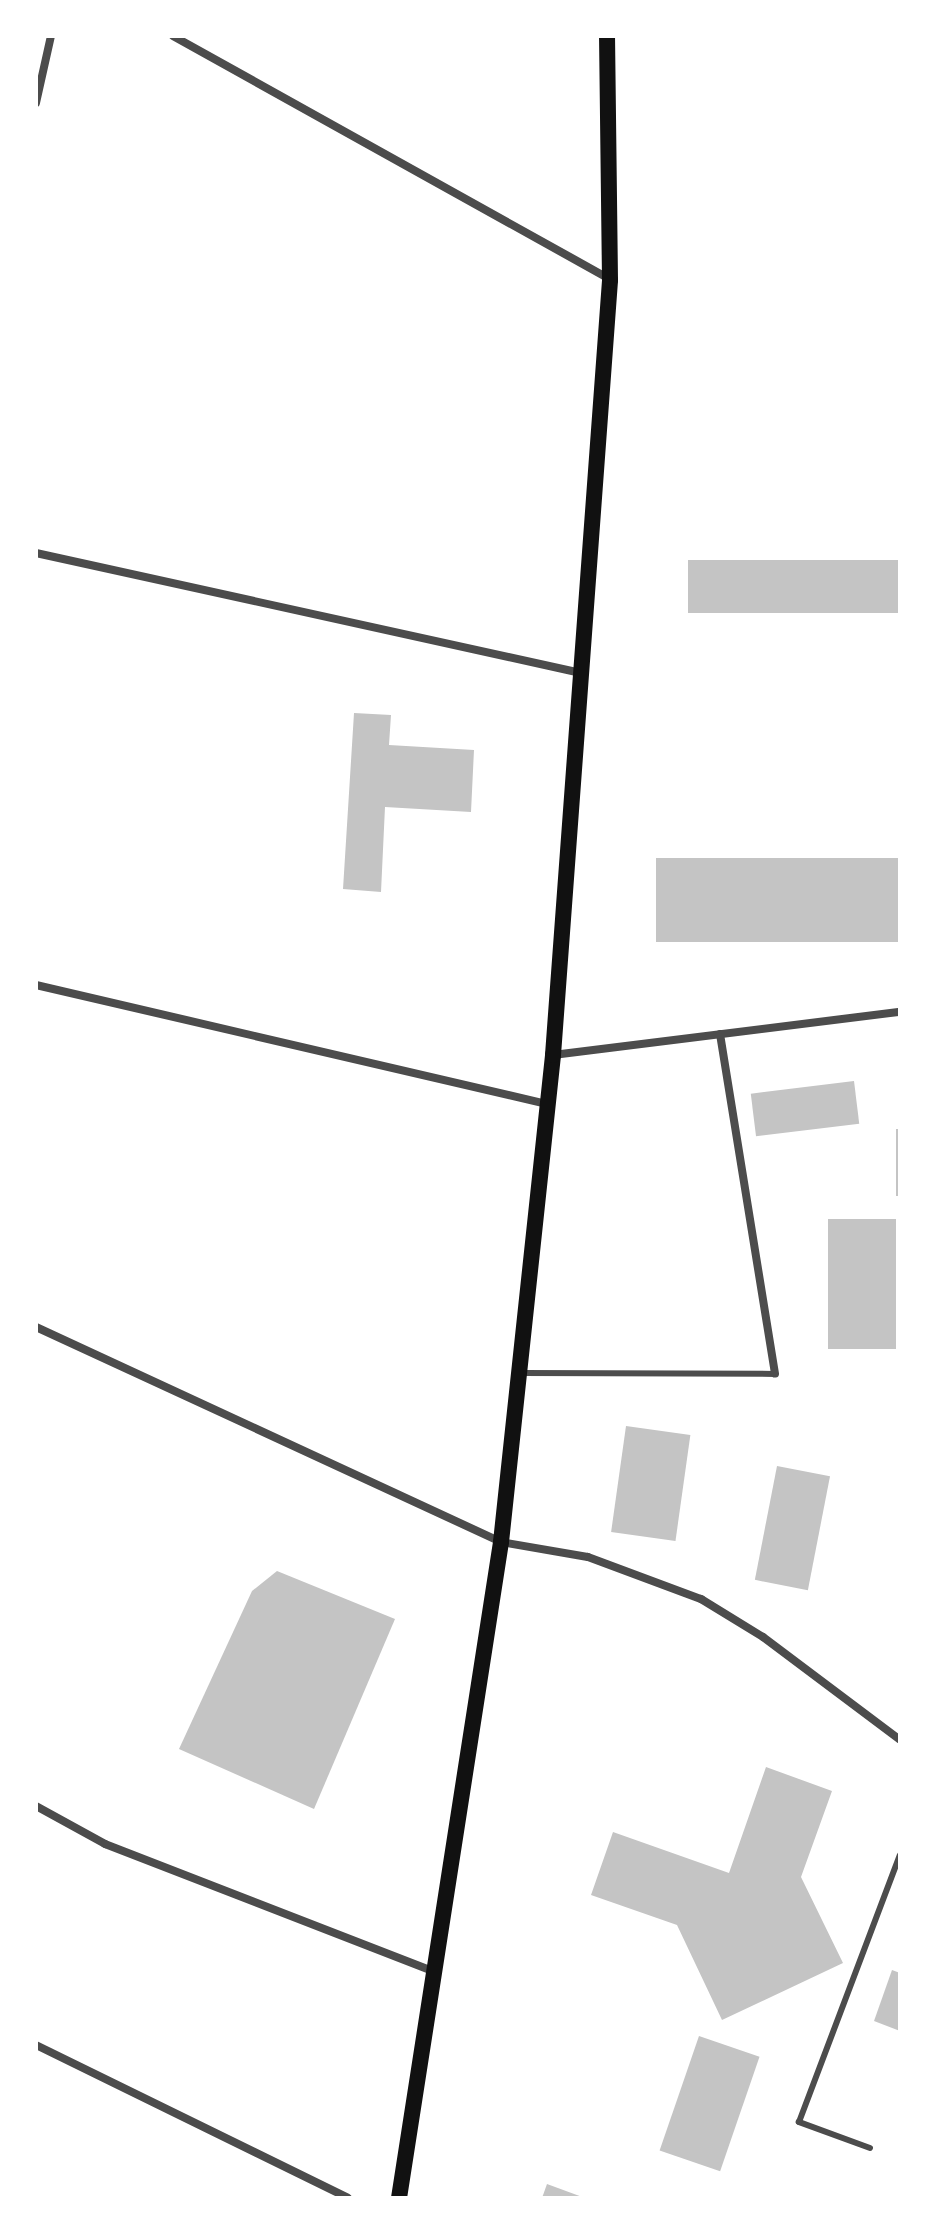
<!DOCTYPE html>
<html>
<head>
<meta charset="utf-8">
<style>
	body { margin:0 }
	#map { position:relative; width:936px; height:2234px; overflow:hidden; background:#fff; font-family:"Exo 2",sans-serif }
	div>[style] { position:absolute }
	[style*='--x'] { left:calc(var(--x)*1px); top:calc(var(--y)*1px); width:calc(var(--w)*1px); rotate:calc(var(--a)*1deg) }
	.building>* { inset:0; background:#c4c4c4; transform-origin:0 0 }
	.service>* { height:6px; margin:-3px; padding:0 3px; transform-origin:3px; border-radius:3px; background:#4c4c4c }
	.minor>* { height:8px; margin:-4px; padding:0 4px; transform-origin:4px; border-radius:4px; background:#4c4c4c }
	.secondary>* { height:16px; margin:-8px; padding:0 8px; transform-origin:8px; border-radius:8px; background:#111 }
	span { translate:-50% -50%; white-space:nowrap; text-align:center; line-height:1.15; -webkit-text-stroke:7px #fff; paint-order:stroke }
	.frame { position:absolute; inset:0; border:38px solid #fff; pointer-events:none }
</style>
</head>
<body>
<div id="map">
	<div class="building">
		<div style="left:900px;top:560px;width:53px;height:212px;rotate:90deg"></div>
		<div style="clip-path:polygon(354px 713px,391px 715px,389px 745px,474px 750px,471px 812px,385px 807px,381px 892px,343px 889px)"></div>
		<div style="left:900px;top:858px;width:84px;height:244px;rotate:90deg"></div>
		<div style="left:854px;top:1081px;width:43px;height:104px;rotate:83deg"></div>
		<div style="left:896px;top:1129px;width:4px;height:67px"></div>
		<div style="left:828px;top:1219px;width:68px;height:130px"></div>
		<div style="left:626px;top:1426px;width:65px;height:107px;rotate:8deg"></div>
		<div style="left:777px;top:1466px;width:54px;height:116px;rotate:11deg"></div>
		<div style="clip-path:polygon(277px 1571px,395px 1619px,314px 1809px,179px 1749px,252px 1591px)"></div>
		<div style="clip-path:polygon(766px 1767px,832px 1791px,801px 1877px,843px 1963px,722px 2020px,677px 1925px,591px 1895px,613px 1832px,729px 1873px)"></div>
		<div style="clip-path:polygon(892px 1970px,900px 1973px,900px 2031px,874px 2021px)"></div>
		<div style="left:699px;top:2036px;width:64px;height:121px;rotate:19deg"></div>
		<div style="clip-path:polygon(547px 2184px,585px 2198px,542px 2198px)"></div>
	</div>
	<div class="service">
		<div style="--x:523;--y:1373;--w:252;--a:0.2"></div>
		<div style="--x:870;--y:2148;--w:76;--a:-159.9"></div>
		<div style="--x:799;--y:2122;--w:285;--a:-69.3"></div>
	</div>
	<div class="minor">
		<div style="--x:173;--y:36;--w:499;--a:29.1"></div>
		<div style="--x:36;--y:103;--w:69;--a:-77.4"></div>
		<div style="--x:36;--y:553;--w:558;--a:12.42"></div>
		<div style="--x:36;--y:985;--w:525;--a:13.11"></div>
		<div style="--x:720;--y:1034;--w:344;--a:80.8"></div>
		<div style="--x:553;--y:1055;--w:350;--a:-7.1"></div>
		<div style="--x:36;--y:1327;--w:512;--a:24.81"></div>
		<div style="--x:501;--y:1542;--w:88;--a:9.8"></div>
		<div style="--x:588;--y:1557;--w:121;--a:20.4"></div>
		<div style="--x:701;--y:1599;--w:73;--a:31.5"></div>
		<div style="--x:763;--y:1637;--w:171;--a:36.9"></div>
		<div style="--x:36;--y:1806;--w:79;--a:28.8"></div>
		<div style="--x:105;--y:1844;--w:352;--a:21.2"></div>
		<div style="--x:36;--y:2045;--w:347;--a:26.1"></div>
	</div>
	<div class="secondary">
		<div style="--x:399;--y:2198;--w:664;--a:-81.16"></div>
		<div style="--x:501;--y:1542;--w:490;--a:-83.9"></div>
		<div style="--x:553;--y:1055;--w:777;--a:-85.79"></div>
		<div style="--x:610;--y:280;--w:244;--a:-90.7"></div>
	</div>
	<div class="frame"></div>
</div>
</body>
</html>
